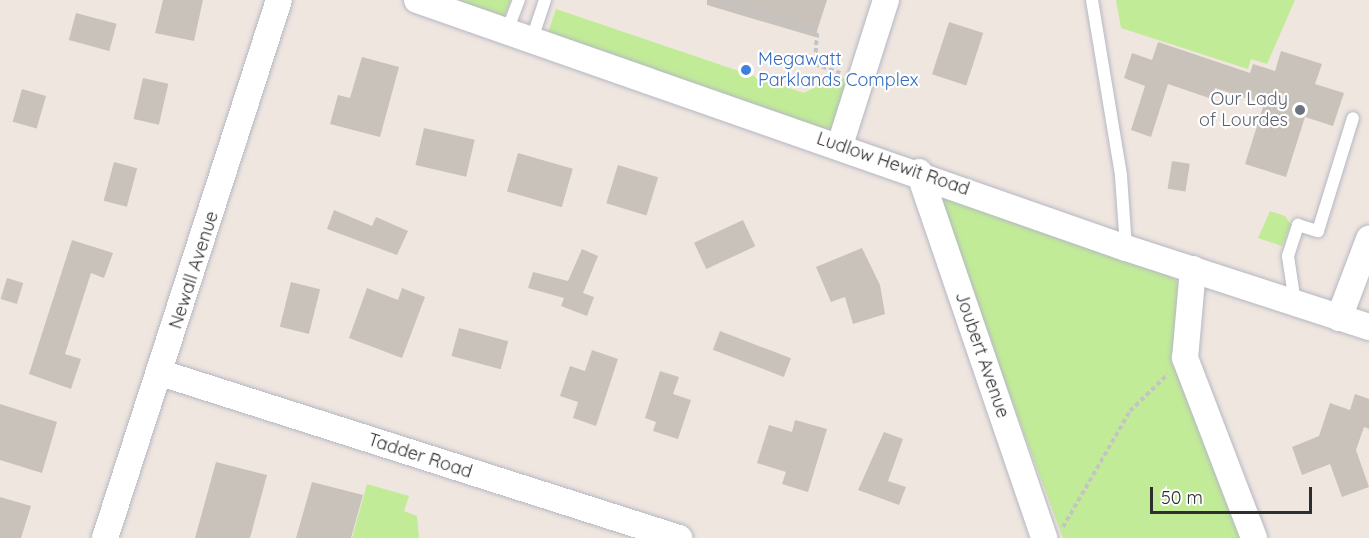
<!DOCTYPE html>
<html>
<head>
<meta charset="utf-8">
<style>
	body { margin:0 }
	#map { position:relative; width:1369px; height:538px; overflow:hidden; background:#f0e6e0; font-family:Quicksand,sans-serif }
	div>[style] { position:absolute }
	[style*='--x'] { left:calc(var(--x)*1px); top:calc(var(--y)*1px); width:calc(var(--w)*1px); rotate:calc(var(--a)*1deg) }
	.green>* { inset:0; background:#c2eb98 }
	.building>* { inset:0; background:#c8c2bb; transform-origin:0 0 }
	.path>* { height:4px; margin-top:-2px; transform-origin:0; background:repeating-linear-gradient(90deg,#c4c4c4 0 4.5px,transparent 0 7.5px) }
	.roads { filter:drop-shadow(0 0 2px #b4b8c2) drop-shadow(0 0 2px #b4b8c2) }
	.service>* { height:12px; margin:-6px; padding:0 6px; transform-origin:6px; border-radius:6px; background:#fff }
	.minor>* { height:26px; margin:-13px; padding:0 13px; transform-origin:13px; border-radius:13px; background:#fff }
	.dots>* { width:16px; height:16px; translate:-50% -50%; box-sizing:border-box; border:3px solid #fff; border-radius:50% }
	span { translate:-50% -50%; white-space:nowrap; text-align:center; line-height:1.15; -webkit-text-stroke:4.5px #fff; paint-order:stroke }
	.shop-label { font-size:18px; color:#366cbe }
	.left { translate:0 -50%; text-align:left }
	.worship-label { font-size:18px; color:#5b616d }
	.right { translate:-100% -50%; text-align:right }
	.street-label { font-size:18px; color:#2e2e2e }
	.scale { position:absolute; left:1150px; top:487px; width:162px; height:27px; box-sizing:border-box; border:3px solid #2e2e2e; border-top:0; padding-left:8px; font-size:18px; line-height:21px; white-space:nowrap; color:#2e2e2e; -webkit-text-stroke:4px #fff; paint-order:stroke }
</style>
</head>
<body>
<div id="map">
	<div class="green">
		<div style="clip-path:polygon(446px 0,511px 0,503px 19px)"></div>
		<div style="clip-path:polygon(1116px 0,1295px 0,1267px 64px,1251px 59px,1248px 69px,1121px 28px)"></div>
		<div style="clip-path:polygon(556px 9px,804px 93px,836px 76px,847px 79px,832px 132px,547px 35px)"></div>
		<div style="clip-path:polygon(930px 182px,1174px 278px,1185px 293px,1177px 358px,1248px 538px,1063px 538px)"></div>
		<div style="clip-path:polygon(1270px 211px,1285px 216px,1291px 225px,1282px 246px,1258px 238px)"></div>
		<div style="clip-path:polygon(367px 484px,409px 496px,404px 511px,417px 516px,419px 538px,352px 538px)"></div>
	</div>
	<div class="building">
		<div style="clip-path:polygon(163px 0,203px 0,194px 41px,155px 33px)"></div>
		<div style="clip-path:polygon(707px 0,827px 0,815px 37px,707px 5px)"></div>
		<div style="left:76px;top:13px;width:42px;height:28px;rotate:15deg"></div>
		<div style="left:949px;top:22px;width:36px;height:55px;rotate:18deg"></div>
		<div style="clip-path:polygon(1158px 42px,1250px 73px,1253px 64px,1275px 71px,1281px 51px,1322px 64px,1315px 84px,1344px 93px,1333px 126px,1305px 117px,1286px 177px,1245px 164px,1264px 104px,1215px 88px,1212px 99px,1168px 84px,1151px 137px,1131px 130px,1145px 86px,1124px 78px,1132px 53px,1152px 60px)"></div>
		<div style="clip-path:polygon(362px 57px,399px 67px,380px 137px,330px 124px,338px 95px,350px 98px)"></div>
		<div style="left:143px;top:78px;width:26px;height:42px;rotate:13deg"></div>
		<div style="left:22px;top:89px;width:25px;height:34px;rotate:16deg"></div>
		<div style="left:424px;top:128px;width:52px;height:38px;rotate:13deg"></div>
		<div style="left:518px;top:153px;width:57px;height:40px;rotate:16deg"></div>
		<div style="left:1172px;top:161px;width:18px;height:28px;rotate:9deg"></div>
		<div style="left:114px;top:162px;width:24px;height:40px;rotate:15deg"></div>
		<div style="left:618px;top:165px;width:42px;height:40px;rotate:17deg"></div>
		<div style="clip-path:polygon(334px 210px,372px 226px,376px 217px,408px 231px,397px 255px,327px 229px)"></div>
		<div style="left:743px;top:220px;width:29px;height:54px;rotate:65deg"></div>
		<div style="clip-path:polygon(72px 240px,113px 253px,104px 278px,91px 273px,65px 354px,81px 359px,71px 389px,29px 374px)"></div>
		<div style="clip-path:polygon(862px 248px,880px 285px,885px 314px,853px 324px,845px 297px,831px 302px,816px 267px)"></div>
		<div style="clip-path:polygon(582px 249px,598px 256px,583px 293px,594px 297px,587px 316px,561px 306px,564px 298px,528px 288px,533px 272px,568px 281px)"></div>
		<div style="left:7px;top:278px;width:17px;height:22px;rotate:17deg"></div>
		<div style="left:291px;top:282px;width:30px;height:46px;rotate:14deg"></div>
		<div style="clip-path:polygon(367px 288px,398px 300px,402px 288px,425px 297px,402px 358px,349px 338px)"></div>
		<div style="left:459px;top:328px;width:51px;height:29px;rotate:15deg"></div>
		<div style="left:720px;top:331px;width:76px;height:20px;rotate:21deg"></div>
		<div style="clip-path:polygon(592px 350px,618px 359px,596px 426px,573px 418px,578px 402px,560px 396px,570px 366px,585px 371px)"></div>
		<div style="clip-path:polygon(660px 371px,679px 377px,673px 394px,691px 400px,678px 439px,653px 431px,656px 422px,645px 418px)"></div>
		<div style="clip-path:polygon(1355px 394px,1369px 399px,1369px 429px,1364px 427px,1356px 450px,1369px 487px,1342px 497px,1330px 464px,1302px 475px,1292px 447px,1319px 436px,1330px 403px,1350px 410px)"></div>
		<div style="clip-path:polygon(0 404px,57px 422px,42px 473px,0 460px)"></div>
		<div style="clip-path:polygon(795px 420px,827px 429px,808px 492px,782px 484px,786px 472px,757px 463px,769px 425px,792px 432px)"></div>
		<div style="clip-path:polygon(884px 432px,903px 439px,888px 481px,906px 487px,899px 505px,858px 490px)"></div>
		<div style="clip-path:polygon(216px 462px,267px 475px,250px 538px,195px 538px)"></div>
		<div style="clip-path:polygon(312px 482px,363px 495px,351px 538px,296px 538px)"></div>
		<div style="clip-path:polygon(0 497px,31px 506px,21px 538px,0 538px)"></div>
	</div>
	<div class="path">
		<div style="--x:720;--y:0;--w:102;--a:18.8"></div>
		<div style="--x:817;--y:33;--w:31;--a:94"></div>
		<div style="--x:815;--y:64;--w:27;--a:20"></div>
		<div style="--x:1063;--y:527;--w:134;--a:-60"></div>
		<div style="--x:1130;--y:411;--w:53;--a:-44.2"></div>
	</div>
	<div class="roads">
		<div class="service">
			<div style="--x:1092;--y:0;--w:178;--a:80.6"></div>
			<div style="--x:1121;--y:176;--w:72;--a:86"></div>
			<div style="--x:507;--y:31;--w:33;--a:-69"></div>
			<div style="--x:532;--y:39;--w:41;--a:-71.6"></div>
			<div style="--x:1295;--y:303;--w:48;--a:-98.5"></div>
			<div style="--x:1288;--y:256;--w:33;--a:-72"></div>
			<div style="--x:1298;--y:225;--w:21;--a:17"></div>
			<div style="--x:1318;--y:231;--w:118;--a:-72.8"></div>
		</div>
		<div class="minor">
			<div style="--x:417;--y:0;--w:751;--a:19.28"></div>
			<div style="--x:1126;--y:248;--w:256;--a:18"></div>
			<div style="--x:840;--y:145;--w:152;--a:-72.4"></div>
			<div style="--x:919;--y:172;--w:387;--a:71.1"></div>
			<div style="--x:1193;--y:269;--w:89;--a:95.1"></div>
			<div style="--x:1185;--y:358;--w:193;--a:69"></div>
			<div style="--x:1339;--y:318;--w:85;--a:-69.2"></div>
			<div style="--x:161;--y:373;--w:544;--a:17.67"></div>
			<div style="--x:105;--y:538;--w:565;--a:-72.08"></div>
		</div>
	</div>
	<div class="dots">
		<div style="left:746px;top:70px;background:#3f7fe0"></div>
		<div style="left:1300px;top:110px;background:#6b7280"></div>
	</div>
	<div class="shop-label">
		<span class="left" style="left:758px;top:70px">Megawatt<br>Parklands Complex</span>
	</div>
	<div class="worship-label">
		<span class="right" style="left:1288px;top:110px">Our Lady<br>of Lourdes</span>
	</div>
	<div class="street-label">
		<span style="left:893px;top:164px;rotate:19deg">Ludlow Hewit Road</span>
		<span style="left:194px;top:270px;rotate:-72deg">Newall Avenue</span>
		<span style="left:982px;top:355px;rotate:71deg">Joubert Avenue</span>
		<span style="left:420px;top:456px;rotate:18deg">Tadder Road</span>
	</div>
	<div class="scale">50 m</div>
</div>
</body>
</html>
